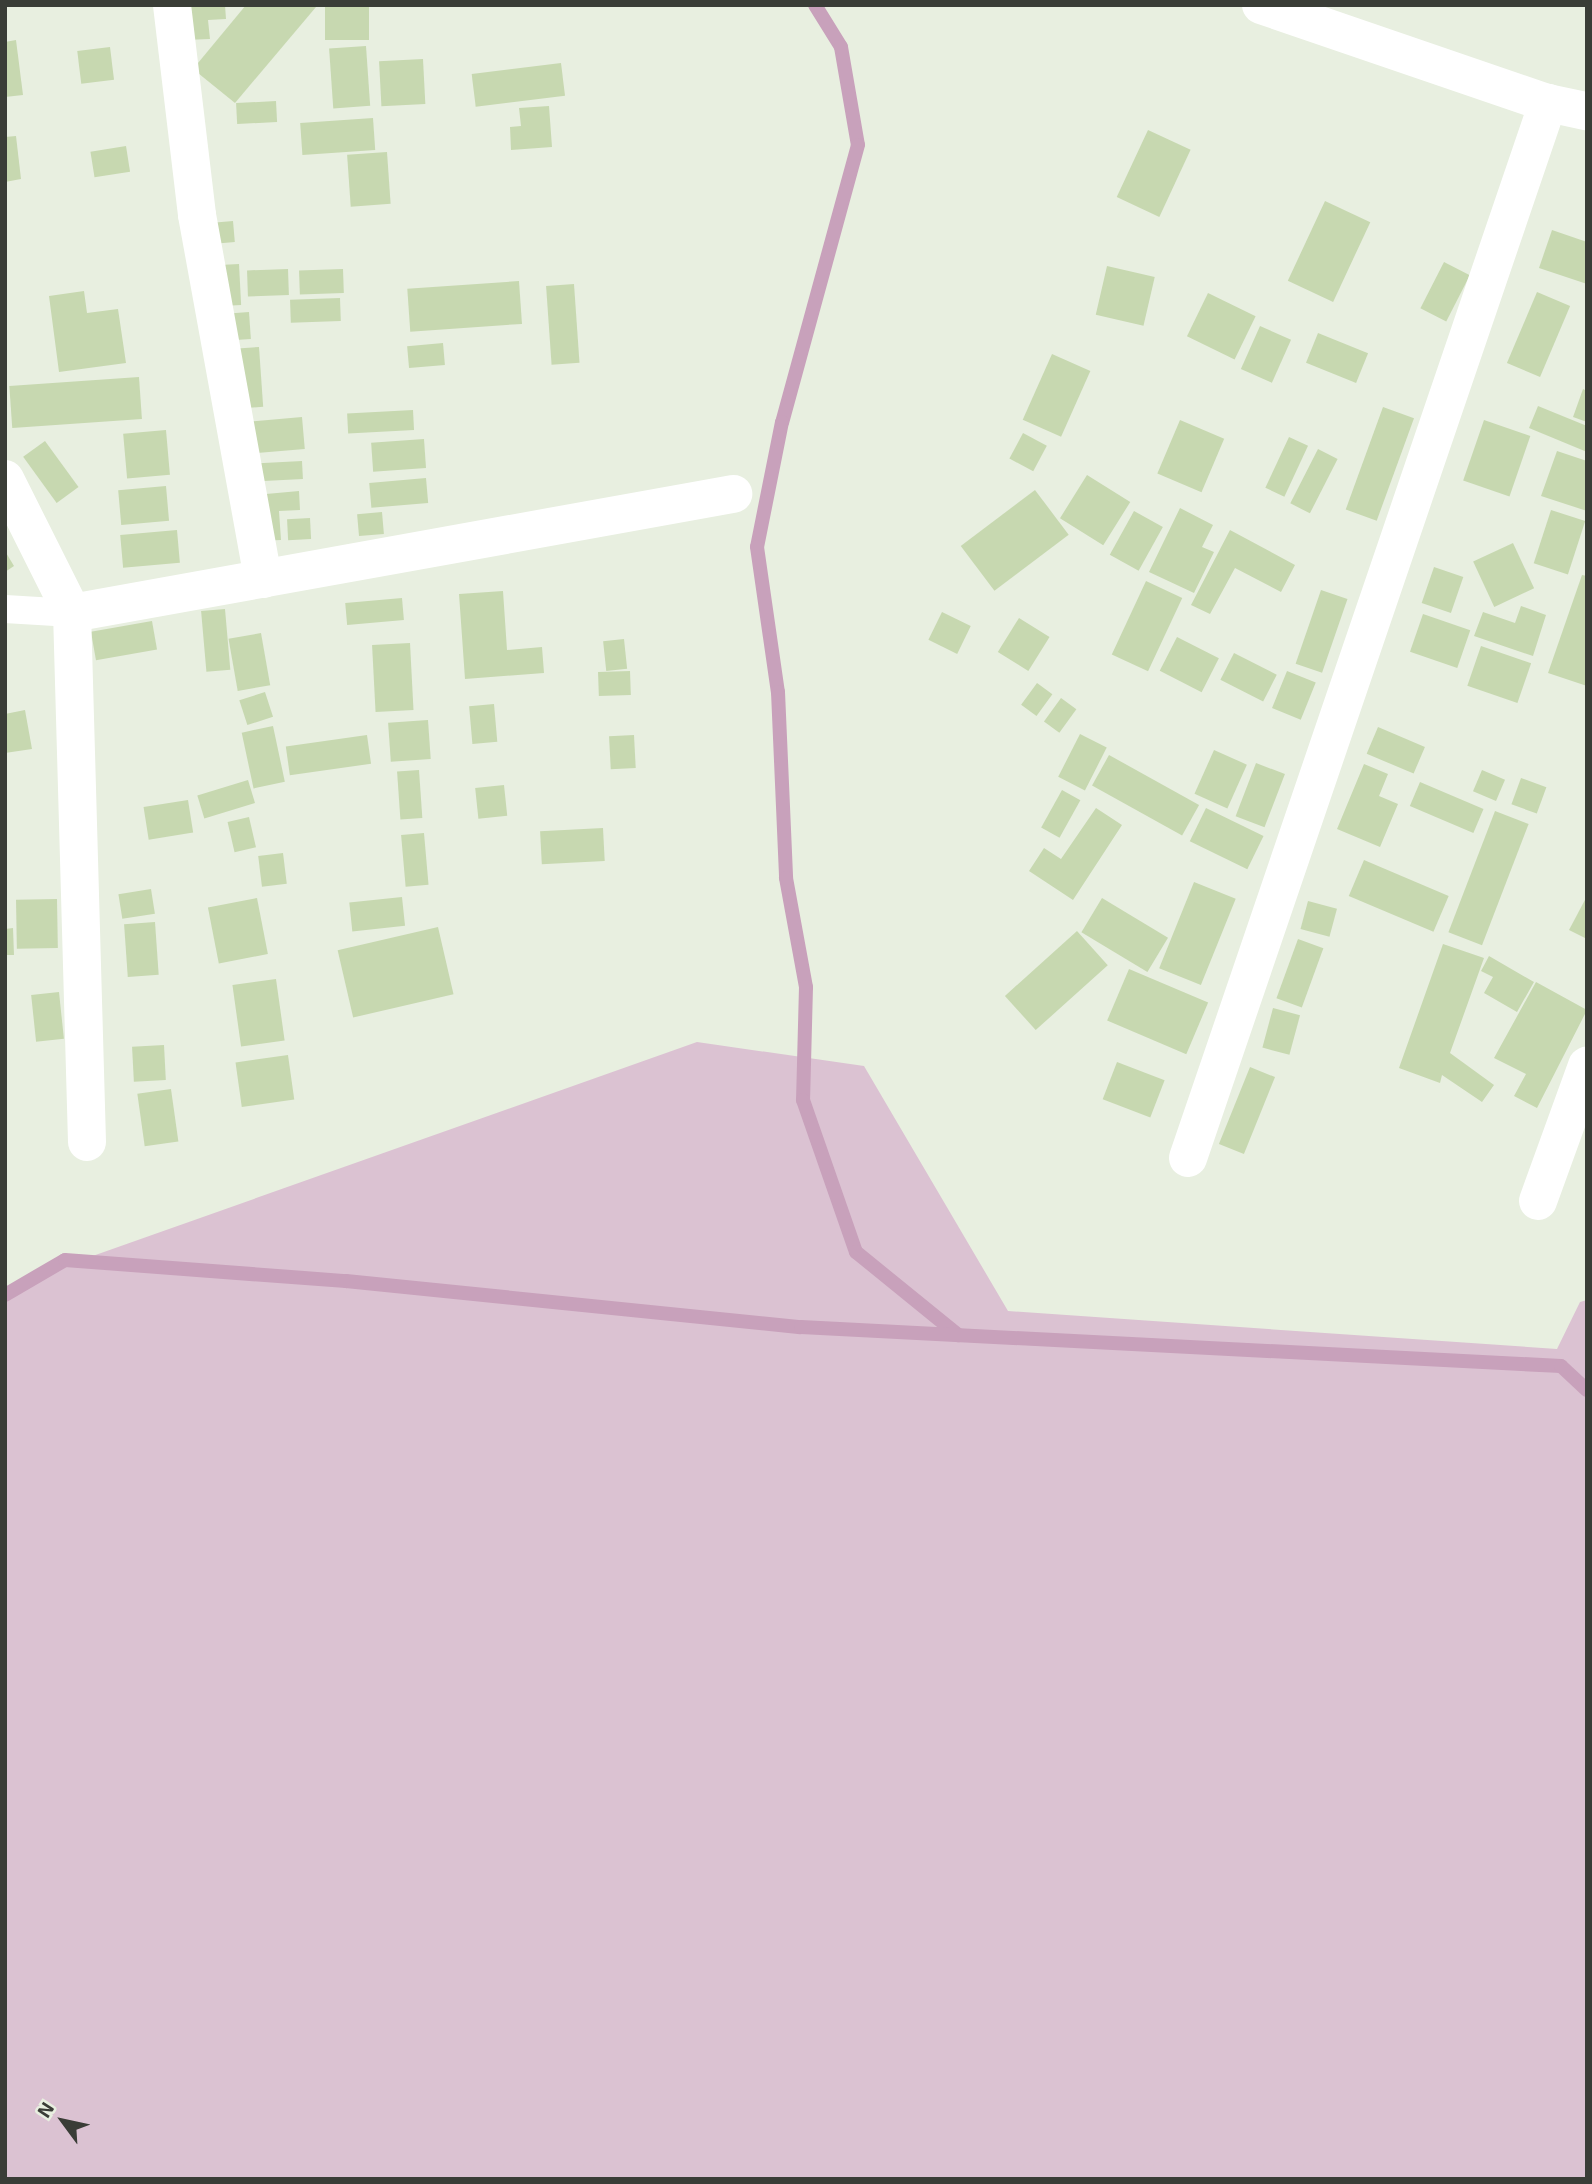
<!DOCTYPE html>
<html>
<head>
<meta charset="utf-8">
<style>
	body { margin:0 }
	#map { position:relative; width:1592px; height:2184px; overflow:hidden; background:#e8efe0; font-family:"Exo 2",sans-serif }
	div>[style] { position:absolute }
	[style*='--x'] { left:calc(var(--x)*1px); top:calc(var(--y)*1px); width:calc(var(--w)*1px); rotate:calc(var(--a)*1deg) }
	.green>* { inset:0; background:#dbc2d2 }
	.stream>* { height:14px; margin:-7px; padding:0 7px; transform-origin:7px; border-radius:7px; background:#c8a1bb }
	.building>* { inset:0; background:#c7d8b0; transform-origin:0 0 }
	.service>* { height:28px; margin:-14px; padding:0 14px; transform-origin:14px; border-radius:14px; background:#fff }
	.minor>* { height:38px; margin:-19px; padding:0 19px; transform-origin:19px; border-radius:19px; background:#fff }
	.secondary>* { height:38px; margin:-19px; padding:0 19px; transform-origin:19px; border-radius:19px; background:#fff }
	span { translate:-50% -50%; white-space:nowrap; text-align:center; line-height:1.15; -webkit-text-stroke:6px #e8efe0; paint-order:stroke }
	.frame { position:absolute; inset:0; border:7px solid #3a3d37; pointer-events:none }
	.north { position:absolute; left:28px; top:2086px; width:70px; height:70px; -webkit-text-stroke:5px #e8efe0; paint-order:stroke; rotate:303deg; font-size:19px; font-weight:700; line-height:28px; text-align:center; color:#3a3d37 }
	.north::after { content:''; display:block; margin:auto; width:24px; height:32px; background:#3a3d37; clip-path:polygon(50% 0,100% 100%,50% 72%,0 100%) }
</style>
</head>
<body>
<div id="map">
	<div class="green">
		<div style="clip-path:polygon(697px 1042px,864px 1066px,1008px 1311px,1557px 1349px,1580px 1302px,1587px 1300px,1587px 2179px,5px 2179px,5px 1287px)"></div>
	</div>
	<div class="stream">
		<div style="--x:815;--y:5;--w:49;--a:58.2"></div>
		<div style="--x:841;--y:47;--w:99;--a:80.2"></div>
		<div style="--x:858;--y:145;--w:287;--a:105.3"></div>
		<div style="--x:782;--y:422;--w:127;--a:101.3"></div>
		<div style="--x:757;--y:547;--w:147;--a:81.8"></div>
		<div style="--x:778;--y:692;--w:186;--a:87.5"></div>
		<div style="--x:786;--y:878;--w:111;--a:79.6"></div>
		<div style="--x:806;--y:987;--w:113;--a:91.5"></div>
		<div style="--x:803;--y:1100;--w:161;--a:70.8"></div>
		<div style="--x:856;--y:1252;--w:132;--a:39.1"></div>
		<div style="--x:5;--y:1295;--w:69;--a:-30.3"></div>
		<div style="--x:65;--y:1260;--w:282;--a:4.3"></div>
		<div style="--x:346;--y:1281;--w:457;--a:5.8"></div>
		<div style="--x:801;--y:1327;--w:761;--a:2.94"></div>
		<div style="--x:1561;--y:1366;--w:35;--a:43"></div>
	</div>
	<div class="building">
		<div style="clip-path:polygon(183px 5px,225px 5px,226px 19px,208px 20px,210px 39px,185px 40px)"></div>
		<div style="clip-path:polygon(246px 5px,316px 7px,235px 103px,193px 69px)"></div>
		<div style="left:325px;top:5px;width:44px;height:35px"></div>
		<div style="clip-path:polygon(16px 40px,23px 95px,5px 97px,5px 42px)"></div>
		<div style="left:366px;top:46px;width:60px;height:37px;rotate:86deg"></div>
		<div style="left:110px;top:47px;width:33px;height:33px;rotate:83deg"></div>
		<div style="left:423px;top:59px;width:45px;height:44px;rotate:87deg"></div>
		<div style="left:561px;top:63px;width:33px;height:90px;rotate:83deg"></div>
		<div style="left:276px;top:101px;width:21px;height:40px;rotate:87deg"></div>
		<div style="clip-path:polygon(549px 106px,552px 147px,511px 150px,510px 127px,521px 126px,519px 108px)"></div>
		<div style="left:373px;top:118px;width:32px;height:73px;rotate:86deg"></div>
		<div style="left:1148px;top:130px;width:47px;height:74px;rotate:25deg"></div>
		<div style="clip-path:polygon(16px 136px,21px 179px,5px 182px,5px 137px)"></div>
		<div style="left:126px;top:146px;width:26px;height:36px;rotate:81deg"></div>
		<div style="left:387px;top:152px;width:52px;height:40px;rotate:86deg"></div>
		<div style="left:1325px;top:201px;width:50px;height:88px;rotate:25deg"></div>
		<div style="left:233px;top:221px;width:21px;height:26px;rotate:85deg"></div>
		<div style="clip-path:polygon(1552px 230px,1587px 242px,1587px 284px,1539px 268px)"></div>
		<div style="left:1444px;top:262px;width:29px;height:52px;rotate:27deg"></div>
		<div style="left:239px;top:264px;width:41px;height:24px;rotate:87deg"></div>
		<div style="left:1107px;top:266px;width:49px;height:50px;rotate:13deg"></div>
		<div style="left:288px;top:269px;width:26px;height:41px;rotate:88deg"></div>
		<div style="left:343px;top:269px;width:24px;height:44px;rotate:88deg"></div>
		<div style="left:519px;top:281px;width:43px;height:112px;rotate:86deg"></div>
		<div style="left:574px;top:284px;width:79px;height:28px;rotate:86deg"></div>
		<div style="clip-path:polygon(84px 291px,87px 313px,118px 309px,126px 363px,59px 372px,49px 296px)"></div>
		<div style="left:1537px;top:292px;width:36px;height:77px;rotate:23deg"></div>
		<div style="left:1208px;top:293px;width:53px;height:48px;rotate:26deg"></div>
		<div style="left:340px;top:298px;width:23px;height:50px;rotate:88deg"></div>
		<div style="left:249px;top:312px;width:27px;height:27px;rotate:86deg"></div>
		<div style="left:1260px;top:326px;width:34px;height:47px;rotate:24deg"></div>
		<div style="left:1318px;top:333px;width:54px;height:32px;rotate:22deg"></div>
		<div style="left:443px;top:343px;width:22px;height:36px;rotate:85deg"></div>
		<div style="left:259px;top:347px;width:60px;height:29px;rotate:86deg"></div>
		<div style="left:1052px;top:354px;width:42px;height:72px;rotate:24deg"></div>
		<div style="left:139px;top:377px;width:42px;height:130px;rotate:86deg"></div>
		<div style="clip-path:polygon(1583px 389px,1587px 391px,1587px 422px,1573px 417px)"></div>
		<div style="clip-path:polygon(1538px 406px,1587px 426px,1587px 452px,1529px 428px)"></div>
		<div style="left:1383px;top:407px;width:33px;height:109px;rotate:20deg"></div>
		<div style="left:413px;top:410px;width:20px;height:66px;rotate:87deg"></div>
		<div style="left:302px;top:417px;width:32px;height:55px;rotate:85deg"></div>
		<div style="left:1180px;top:420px;width:48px;height:58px;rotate:23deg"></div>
		<div style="left:1484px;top:420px;width:49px;height:64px;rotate:19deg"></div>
		<div style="left:166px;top:430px;width:45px;height:43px;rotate:85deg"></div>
		<div style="left:1023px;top:433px;width:27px;height:29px;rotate:28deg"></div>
		<div style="left:1289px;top:437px;width:21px;height:56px;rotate:25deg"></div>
		<div style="left:424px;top:439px;width:29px;height:53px;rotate:86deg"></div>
		<div style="left:45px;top:441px;width:57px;height:27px;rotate:54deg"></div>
		<div style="left:1318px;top:449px;width:22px;height:61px;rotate:27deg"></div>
		<div style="clip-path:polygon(1557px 451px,1587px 461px,1587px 511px,1541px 496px)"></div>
		<div style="left:302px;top:461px;width:18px;height:51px;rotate:87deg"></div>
		<div style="left:1087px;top:475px;width:51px;height:51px;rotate:32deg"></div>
		<div style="left:426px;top:478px;width:25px;height:57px;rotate:85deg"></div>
		<div style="left:166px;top:486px;width:35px;height:48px;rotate:85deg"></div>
		<div style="left:1035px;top:490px;width:56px;height:93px;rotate:53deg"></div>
		<div style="clip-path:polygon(299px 491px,300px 510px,279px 511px,281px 540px,258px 541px,255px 495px)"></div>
		<div style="clip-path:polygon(1180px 508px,1213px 525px,1202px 547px,1214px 552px,1194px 593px,1149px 572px)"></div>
		<div style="left:1551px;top:510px;width:36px;height:56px;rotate:18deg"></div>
		<div style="left:1134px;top:511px;width:33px;height:50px;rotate:29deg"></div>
		<div style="left:382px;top:512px;width:22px;height:25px;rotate:85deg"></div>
		<div style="left:310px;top:518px;width:21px;height:23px;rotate:87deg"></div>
		<div style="left:177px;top:530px;width:33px;height:57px;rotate:85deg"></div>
		<div style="clip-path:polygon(1230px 530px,1295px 565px,1281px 592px,1235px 568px,1210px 614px,1191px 605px)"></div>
		<div style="left:1513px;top:543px;width:50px;height:44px;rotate:65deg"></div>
		<div style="clip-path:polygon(5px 551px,14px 566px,5px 572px)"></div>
		<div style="left:1434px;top:567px;width:31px;height:38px;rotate:19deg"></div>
		<div style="clip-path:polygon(1582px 575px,1587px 576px,1587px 686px,1548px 673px)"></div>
		<div style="left:1146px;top:581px;width:40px;height:81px;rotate:25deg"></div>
		<div style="left:1321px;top:590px;width:28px;height:78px;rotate:19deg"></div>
		<div style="clip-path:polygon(503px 591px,507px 650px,542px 647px,544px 673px,465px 679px,459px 594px)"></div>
		<div style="left:402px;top:598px;width:22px;height:57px;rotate:85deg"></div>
		<div style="clip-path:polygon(1521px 606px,1546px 615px,1533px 656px,1474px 636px,1483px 612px,1515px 623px)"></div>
		<div style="left:225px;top:609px;width:61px;height:24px;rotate:85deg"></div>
		<div style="left:942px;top:612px;width:32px;height:31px;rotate:26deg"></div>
		<div style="left:1423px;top:614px;width:50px;height:40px;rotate:19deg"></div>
		<div style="left:1019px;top:618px;width:36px;height:40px;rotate:32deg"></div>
		<div style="left:152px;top:621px;width:29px;height:62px;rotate:80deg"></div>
		<div style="left:261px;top:633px;width:53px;height:33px;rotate:80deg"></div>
		<div style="left:1177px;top:637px;width:47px;height:38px;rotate:27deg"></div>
		<div style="left:624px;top:639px;width:30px;height:21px;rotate:84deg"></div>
		<div style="left:410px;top:643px;width:67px;height:38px;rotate:87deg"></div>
		<div style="left:1481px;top:646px;width:53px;height:42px;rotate:19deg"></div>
		<div style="left:1234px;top:653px;width:48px;height:30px;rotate:27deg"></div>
		<div style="left:630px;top:671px;width:24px;height:32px;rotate:88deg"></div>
		<div style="left:1287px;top:671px;width:31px;height:40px;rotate:22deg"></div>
		<div style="left:1037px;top:683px;width:19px;height:27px;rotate:36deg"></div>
		<div style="left:265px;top:692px;width:26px;height:27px;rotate:72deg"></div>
		<div style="left:1061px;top:698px;width:19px;height:29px;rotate:36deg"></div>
		<div style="left:494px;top:704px;width:38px;height:25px;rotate:85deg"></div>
		<div style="clip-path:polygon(25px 710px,32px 749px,5px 753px,5px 714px)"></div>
		<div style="left:428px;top:720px;width:39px;height:40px;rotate:86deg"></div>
		<div style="left:273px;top:726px;width:57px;height:32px;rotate:78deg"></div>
		<div style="left:1378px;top:727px;width:51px;height:29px;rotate:23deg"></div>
		<div style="left:1080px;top:734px;width:30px;height:48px;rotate:27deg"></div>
		<div style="left:367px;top:735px;width:29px;height:82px;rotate:82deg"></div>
		<div style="left:634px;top:735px;width:33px;height:25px;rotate:87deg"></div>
		<div style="left:1214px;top:750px;width:36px;height:48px;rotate:24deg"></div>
		<div style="left:1109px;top:755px;width:103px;height:35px;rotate:29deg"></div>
		<div style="left:1256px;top:763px;width:31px;height:57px;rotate:21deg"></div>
		<div style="clip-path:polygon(1364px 764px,1388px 774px,1379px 796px,1398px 804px,1380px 847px,1337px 829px)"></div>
		<div style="left:419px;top:770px;width:48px;height:22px;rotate:86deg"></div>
		<div style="left:1482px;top:770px;width:25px;height:23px;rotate:23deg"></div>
		<div style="left:1521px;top:778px;width:27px;height:28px;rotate:20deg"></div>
		<div style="left:248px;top:780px;width:24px;height:53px;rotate:73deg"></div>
		<div style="left:1420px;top:782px;width:69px;height:26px;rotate:23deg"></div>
		<div style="left:504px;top:785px;width:31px;height:29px;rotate:84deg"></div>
		<div style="left:1062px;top:790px;width:21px;height:43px;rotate:29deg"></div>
		<div style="left:188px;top:800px;width:33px;height:45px;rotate:81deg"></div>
		<div style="clip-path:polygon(1096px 808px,1122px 825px,1073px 900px,1029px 871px,1044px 848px,1061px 859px)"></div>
		<div style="left:1206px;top:808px;width:64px;height:37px;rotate:26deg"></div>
		<div style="left:1495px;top:811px;width:36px;height:130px;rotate:21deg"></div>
		<div style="left:249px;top:817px;width:31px;height:22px;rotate:77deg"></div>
		<div style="left:603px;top:828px;width:33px;height:63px;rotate:87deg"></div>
		<div style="left:424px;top:833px;width:52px;height:23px;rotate:85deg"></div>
		<div style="left:283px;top:853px;width:31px;height:25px;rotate:83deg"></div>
		<div style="left:1364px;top:860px;width:92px;height:39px;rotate:23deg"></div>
		<div style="left:1194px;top:882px;width:45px;height:93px;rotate:22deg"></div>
		<div style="left:151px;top:889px;width:25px;height:33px;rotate:81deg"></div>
		<div style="clip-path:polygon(1587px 896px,1587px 939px,1569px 930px)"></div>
		<div style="left:402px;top:897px;width:29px;height:53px;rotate:84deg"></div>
		<div style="left:257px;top:898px;width:57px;height:50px;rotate:79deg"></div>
		<div style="left:1102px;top:898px;width:77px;height:40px;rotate:31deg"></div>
		<div style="left:57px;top:899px;width:49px;height:41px;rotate:89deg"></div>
		<div style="left:1308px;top:901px;width:30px;height:29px;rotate:15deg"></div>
		<div style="left:155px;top:922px;width:53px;height:31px;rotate:86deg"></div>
		<div style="left:438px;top:927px;width:69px;height:103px;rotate:77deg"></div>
		<div style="clip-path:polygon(13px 928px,14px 955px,5px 955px,5px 929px)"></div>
		<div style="left:1077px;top:931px;width:46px;height:97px;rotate:48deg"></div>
		<div style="left:1298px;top:939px;width:27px;height:63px;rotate:20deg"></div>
		<div style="clip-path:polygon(1443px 944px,1484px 958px,1450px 1053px,1494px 1085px,1482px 1102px,1442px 1075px,1440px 1083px,1399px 1068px)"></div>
		<div style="clip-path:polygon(1489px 956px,1534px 982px,1517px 1012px,1484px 993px,1493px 977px,1481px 971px)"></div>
		<div style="left:1129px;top:969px;width:86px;height:56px;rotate:23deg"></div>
		<div style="left:276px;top:979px;width:62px;height:44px;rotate:82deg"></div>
		<div style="clip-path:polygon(1536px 982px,1587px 1010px,1537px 1108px,1514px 1096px,1526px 1074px,1494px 1058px)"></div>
		<div style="left:59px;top:992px;width:47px;height:28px;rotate:84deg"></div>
		<div style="left:1273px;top:1008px;width:28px;height:41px;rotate:15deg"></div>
		<div style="left:164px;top:1045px;width:35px;height:32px;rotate:87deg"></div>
		<div style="left:288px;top:1055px;width:45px;height:53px;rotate:82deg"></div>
		<div style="left:1117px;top:1062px;width:51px;height:40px;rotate:21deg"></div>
		<div style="left:1250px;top:1067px;width:27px;height:83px;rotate:22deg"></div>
		<div style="left:171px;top:1089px;width:53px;height:34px;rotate:82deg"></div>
	</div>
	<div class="service">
		<div style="--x:5;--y:609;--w:67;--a:3.4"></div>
	</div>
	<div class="minor">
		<div style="--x:172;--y:5;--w:211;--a:83.2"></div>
		<div style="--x:197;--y:215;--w:370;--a:79.7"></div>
		<div style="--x:5;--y:479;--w:150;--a:63.4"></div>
		<div style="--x:87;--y:1142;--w:529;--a:-91.62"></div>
		<div style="--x:72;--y:613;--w:672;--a:-10.21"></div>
		<div style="--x:1188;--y:1158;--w:1115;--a:-71.16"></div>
		<div style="--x:1538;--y:1201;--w:144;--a:-70.1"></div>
	</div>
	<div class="secondary">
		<div style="--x:1261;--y:5;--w:303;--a:18.9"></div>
		<div style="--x:1548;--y:103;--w:40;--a:12"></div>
	</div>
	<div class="frame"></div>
	<div class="north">N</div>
</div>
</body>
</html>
